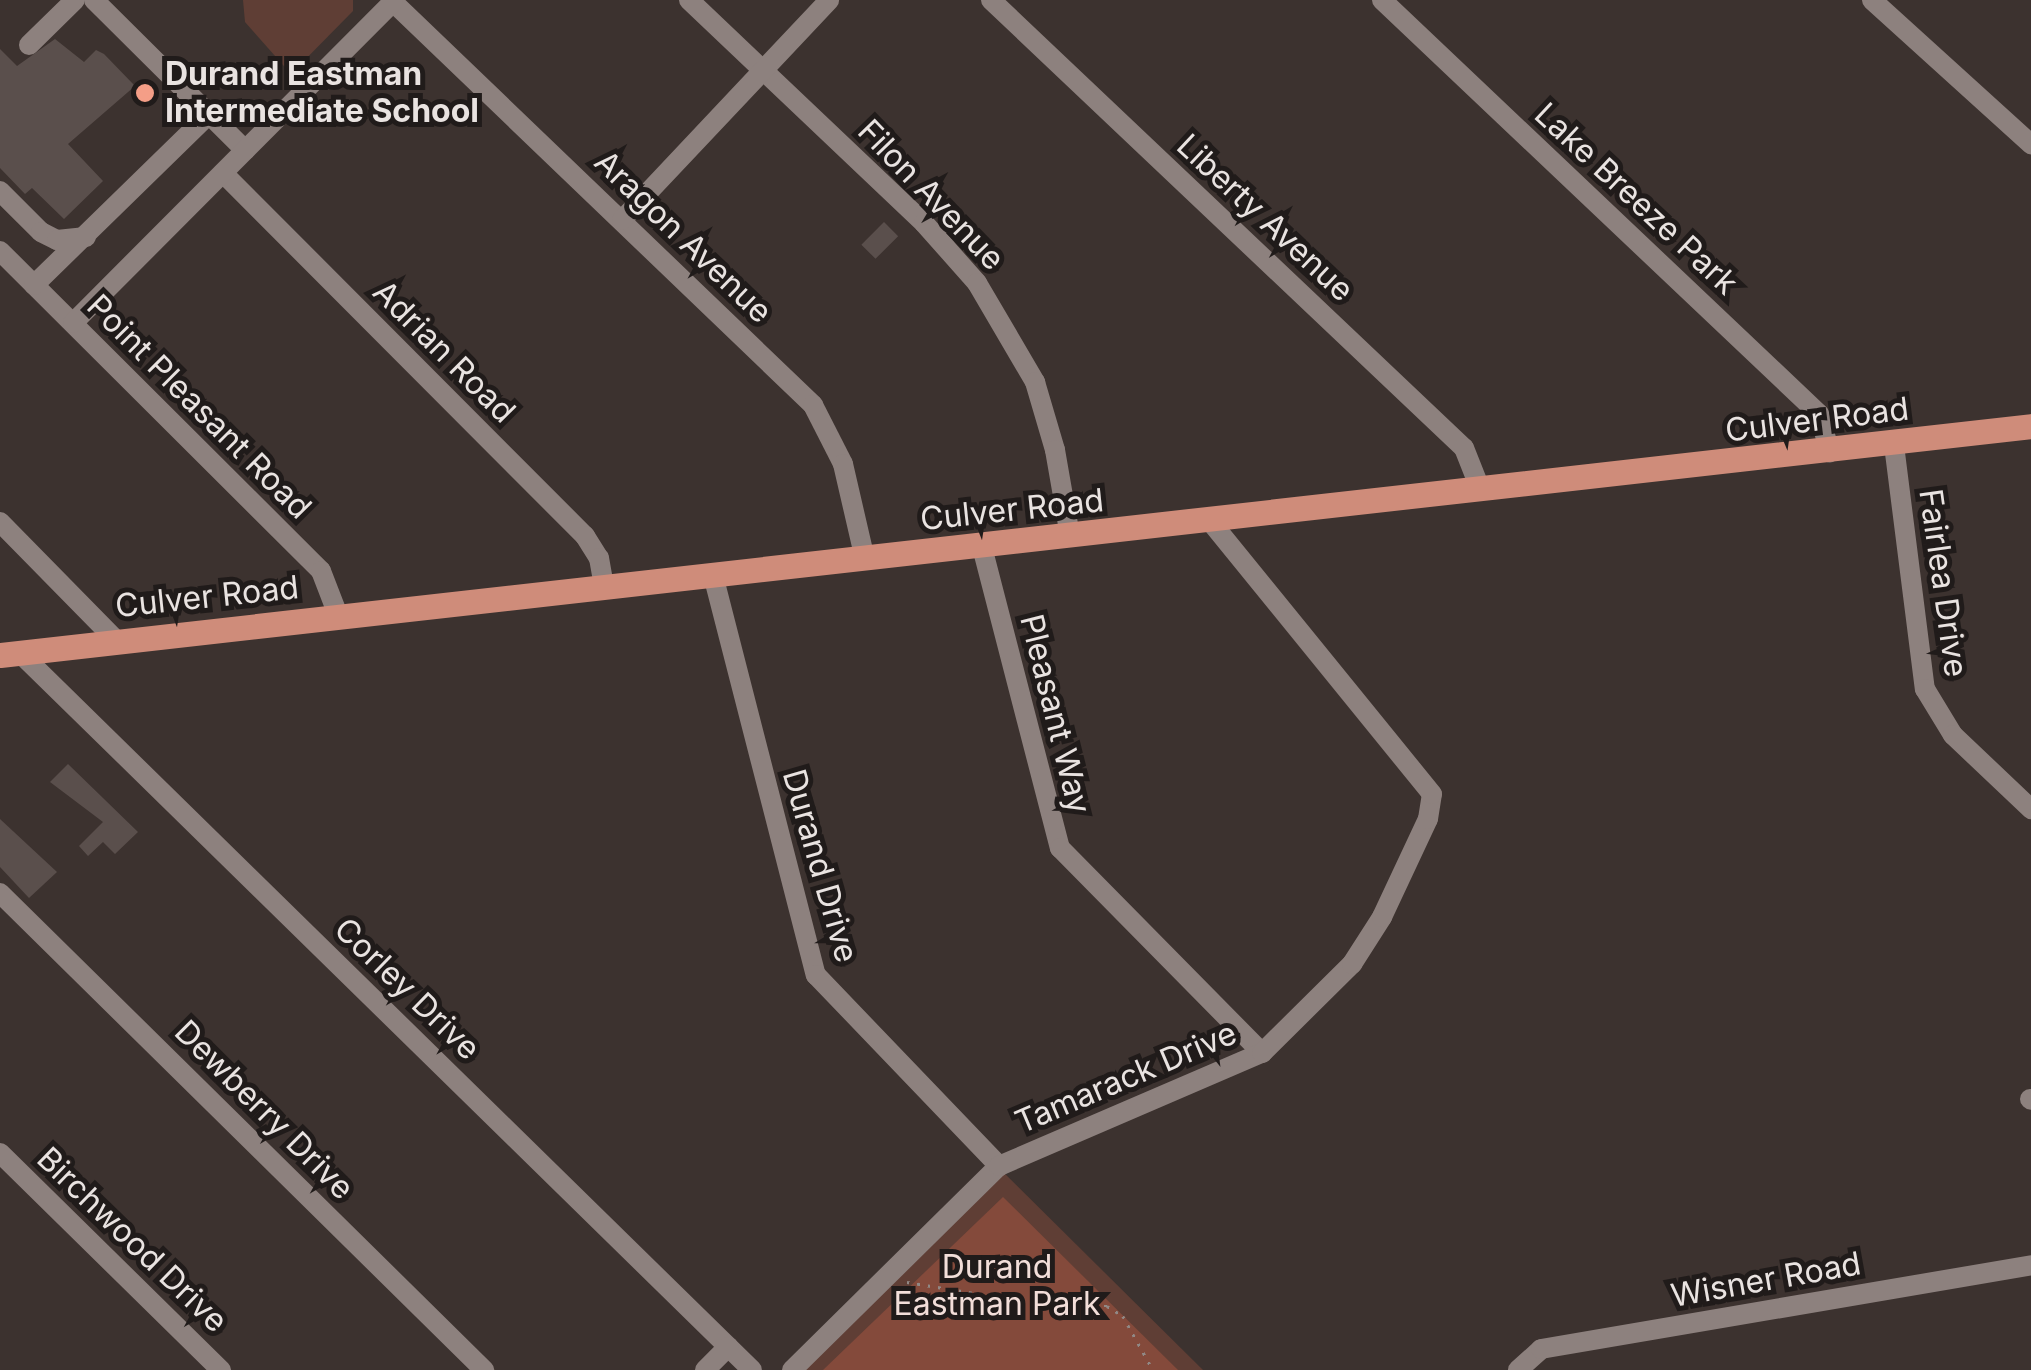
<!DOCTYPE html>
<html>
<head>
<meta charset="utf-8">
<style>
	body { margin:0 }
	#map { position:relative; width:2031px; height:1370px; overflow:hidden; background:#3c322f; font-family:Inter,sans-serif }
	div>[style] { position:absolute }
	[style*='--x'] { left:calc(var(--x)*1px); top:calc(var(--y)*1px); width:calc(var(--w)*1px); rotate:calc(var(--a)*1deg) }
	.green>* { inset:0; background:#5f3e35 }
	.forest>* { inset:0; background:#844a3b }
	.building>* { inset:0; background:#5a4f4c; transform-origin:0 0 }
	.path>* { height:2.5px; margin-top:-1.25px; transform-origin:0; background:repeating-linear-gradient(90deg,#918986 0 2.5px,transparent 0 10.5px) }
	.minor>* { height:20px; margin:-10px; padding:0 10px; transform-origin:10px; border-radius:10px; background:#8d817e }
	.major>* { height:25px; margin:-12.5px; padding:0 12.5px; transform-origin:12.5px; border-radius:12.5px; background:#cf8c7a }
	.dots>* { width:28px; height:28px; translate:-50% -50%; box-sizing:border-box; border:5px solid #201b1a; border-radius:50% }
	span { translate:-50% -50%; white-space:nowrap; text-align:center; line-height:1.15; -webkit-text-stroke:10px #201b1a; paint-order:stroke }
	.poi-label { font-size:32px; color:#e9e3e1; font-weight:700 }
	.left { translate:0 -50%; text-align:left }
	.street-label { font-size:32px; color:#e9e3e1 }
	.park-label { font-size:32px; color:#f2ded9 }
</style>
</head>
<body>
<div id="map">
	<div class="green">
		<div style="clip-path:polygon(243px 0,353px 0,353px 11px,291px 74px,245px 22px)"></div>
		<div style="clip-path:polygon(998px 1167px,1203px 1370px,793px 1370px)"></div>
	</div>
	<div class="forest">
		<div style="clip-path:polygon(1003px 1197px,1178px 1370px,823px 1370px)"></div>
	</div>
	<div class="building">
		<div style="clip-path:polygon(55px 39px,84px 62px,96px 50px,104px 54px,135px 86px,68px 144px,103px 181px,64px 219px,32px 188px,25px 194px,0 168px,0 49px,17px 66px)"></div>
		<div style="left:884px;top:222px;width:20px;height:32px;rotate:45deg"></div>
		<div style="clip-path:polygon(68px 764px,138px 832px,115px 854px,103px 842px,88px 856px,79px 846px,103px 822px,50px 782px)"></div>
		<div style="clip-path:polygon(0 819px,57px 872px,29px 898px,0 867px)"></div>
	</div>
	<div class="path">
		<div style="--x:907;--y:1282;--w:147;--a:9.4"></div>
		<div style="--x:1052;--y:1306;--w:55;--a:0"></div>
		<div style="--x:1107;--y:1306;--w:19;--a:32"></div>
		<div style="--x:1123;--y:1316;--w:62;--a:60.9"></div>
	</div>
	<div class="minor">
		<div style="--x:94;--y:0;--w:213;--a:44.8"></div>
		<div style="--x:391;--y:0;--w:585;--a:43.82"></div>
		<div style="--x:813;--y:405;--w:66;--a:63"></div>
		<div style="--x:843;--y:464;--w:98;--a:77"></div>
		<div style="--x:689;--y:0;--w:324;--a:43.5"></div>
		<div style="--x:924;--y:223;--w:80;--a:48.5"></div>
		<div style="--x:977;--y:283;--w:115;--a:59.6"></div>
		<div style="--x:1035;--y:382;--w:71;--a:73.6"></div>
		<div style="--x:1055;--y:450;--w:87;--a:80.1"></div>
		<div style="--x:991;--y:0;--w:651;--a:43.45"></div>
		<div style="--x:1464;--y:448;--w:46;--a:68.4"></div>
		<div style="--x:1382;--y:0;--w:602;--a:43.45"></div>
		<div style="--x:1819;--y:414;--w:40;--a:74"></div>
		<div style="--x:1872;--y:0;--w:215;--a:42.2"></div>
		<div style="--x:29;--y:45;--w:64;--a:-44.4"></div>
		<div style="--x:223;--y:173;--w:513;--a:45.08"></div>
		<div style="--x:585;--y:536;--w:26;--a:58"></div>
		<div style="--x:599;--y:558;--w:27;--a:80"></div>
		<div style="--x:0;--y:191;--w:58;--a:45"></div>
		<div style="--x:41;--y:232;--w:18;--a:27"></div>
		<div style="--x:57;--y:240;--w:29;--a:-6"></div>
		<div style="--x:622;--y:220;--w:302;--a:-46.7"></div>
		<div style="--x:0;--y:251;--w:453;--a:44.9"></div>
		<div style="--x:321;--y:571;--w:47;--a:68.9"></div>
		<div style="--x:34;--y:285;--w:245;--a:-44.3"></div>
		<div style="--x:73;--y:323;--w:453;--a:-45.1"></div>
		<div style="--x:1894;--y:445;--w:246;--a:82.8"></div>
		<div style="--x:1925;--y:689;--w:54;--a:58.7"></div>
		<div style="--x:1953;--y:735;--w:108;--a:43.5"></div>
		<div style="--x:0;--y:522;--w:165;--a:45.5"></div>
		<div style="--x:982;--y:547;--w:311;--a:75.5"></div>
		<div style="--x:1060;--y:848;--w:288;--a:45.4"></div>
		<div style="--x:713;--y:575;--w:413;--a:75.6"></div>
		<div style="--x:816;--y:975;--w:265;--a:46.2"></div>
		<div style="--x:19;--y:652;--w:1026;--a:44.41"></div>
		<div style="--x:0;--y:893;--w:680;--a:44.58"></div>
		<div style="--x:2030;--y:1099;--w:1;--a:45"></div>
		<div style="--x:0;--y:1153;--w:310;--a:44.5"></div>
		<div style="--x:705;--y:1370;--w:33;--a:-45"></div>
		<div style="--x:792;--y:1370;--w:291;--a:-44.6"></div>
		<div style="--x:999;--y:1166;--w:286;--a:-23.3"></div>
		<div style="--x:1262;--y:1053;--w:127;--a:-44.7"></div>
		<div style="--x:1352;--y:964;--w:56;--a:-57.4"></div>
		<div style="--x:1382;--y:917;--w:108;--a:-64.9"></div>
		<div style="--x:1428;--y:819;--w:25;--a:-81"></div>
		<div style="--x:1432;--y:794;--w:352;--a:-129.1"></div>
		<div style="--x:1518;--y:1370;--w:31;--a:-42"></div>
		<div style="--x:1541;--y:1349;--w:497;--a:-9.7"></div>
	</div>
	<div class="major">
		<div style="--x:0;--y:655;--w:2044;--a:-6.43"></div>
	</div>
	<div class="dots">
		<div style="left:145px;top:93px;background:#f49e87"></div>
	</div>
	<div class="poi-label">
		<span class="left" style="left:165px;top:93px">Durand Eastman<br>Intermediate School</span>
	</div>
	<div class="street-label">
		<span style="left:931px;top:195px;rotate:46deg">Filon Avenue</span>
		<span style="left:1636px;top:199px;rotate:43deg">Lake Breeze Park</span>
		<span style="left:1265px;top:218px;rotate:43deg">Liberty Avenue</span>
		<span style="left:683px;top:237px;rotate:44deg">Aragon Avenue</span>
		<span style="left:444px;top:352px;rotate:45deg">Adrian Road</span>
		<span style="left:199px;top:407px;rotate:45deg">Point Pleasant Road</span>
		<span style="left:1817px;top:420px;rotate:-7deg">Culver Road</span>
		<span style="left:1012px;top:510px;rotate:-6deg">Culver Road</span>
		<span style="left:1943px;top:583px;rotate:82deg">Fairlea Drive</span>
		<span style="left:207px;top:597px;rotate:-6deg">Culver Road</span>
		<span style="left:1055px;top:714px;rotate:76deg">Pleasant Way</span>
		<span style="left:820px;top:866px;rotate:74deg">Durand Drive</span>
		<span style="left:407px;top:989px;rotate:44deg">Corley Drive</span>
		<span style="left:1126px;top:1078px;rotate:-23deg">Tamarack Drive</span>
		<span style="left:264px;top:1110px;rotate:45deg">Dewberry Drive</span>
		<span style="left:132px;top:1240px;rotate:44deg">Birchwood Drive</span>
		<span style="left:1766px;top:1280px;rotate:-10deg">Wisner Road</span>
	</div>
	<div class="park-label">
		<span style="left:997px;top:1286px">Durand<br>Eastman Park</span>
	</div>
</div>
</body>
</html>
